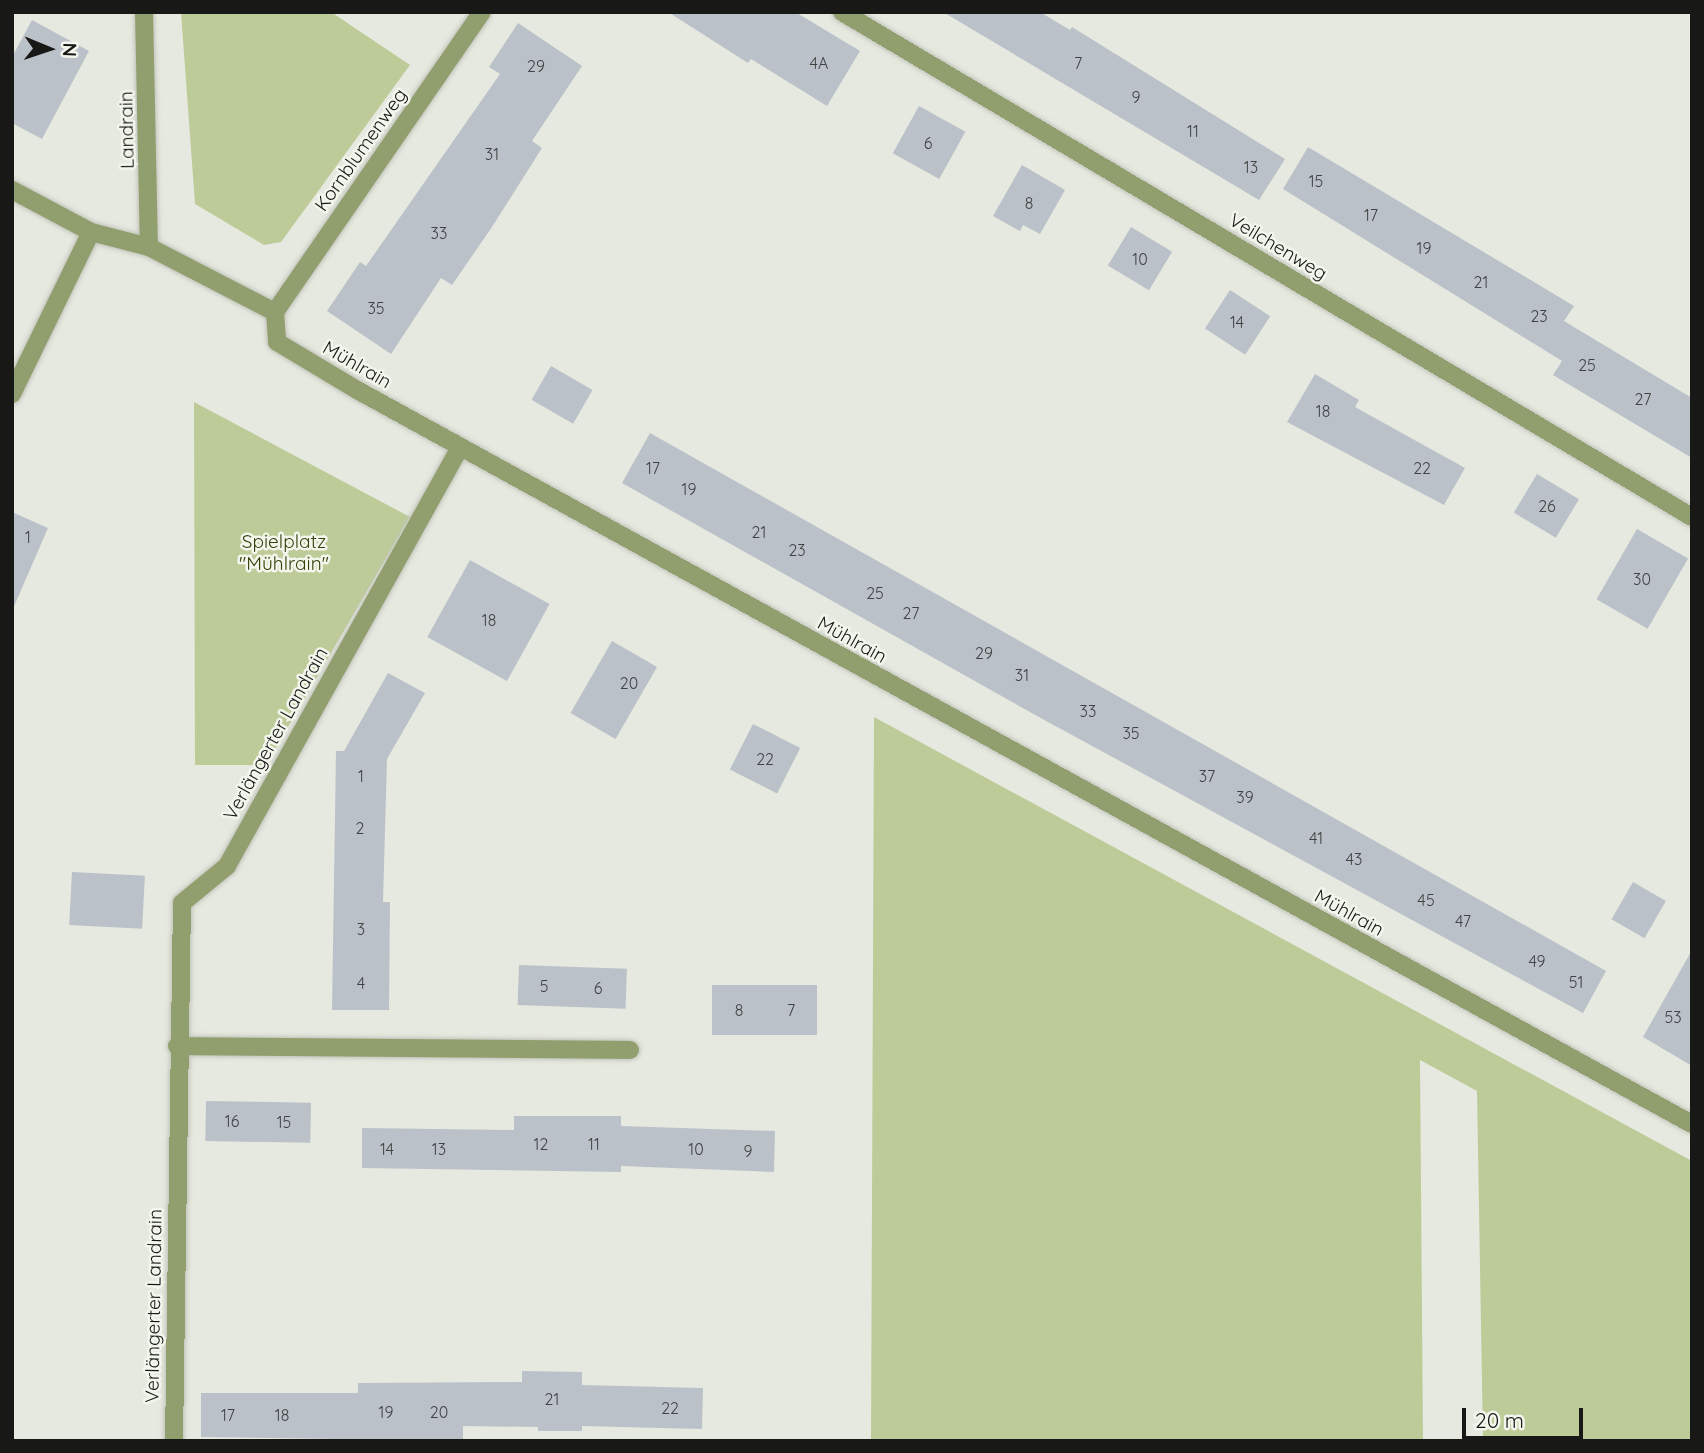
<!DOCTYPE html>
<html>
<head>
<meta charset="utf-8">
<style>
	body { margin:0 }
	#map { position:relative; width:1704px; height:1453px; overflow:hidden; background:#e6e9df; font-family:Quicksand,sans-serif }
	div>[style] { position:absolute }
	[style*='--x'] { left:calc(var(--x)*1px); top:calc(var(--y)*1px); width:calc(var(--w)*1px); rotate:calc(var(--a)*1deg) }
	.green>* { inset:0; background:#bdcb99 }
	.building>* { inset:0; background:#bbc1c9; transform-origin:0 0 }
	.roads { filter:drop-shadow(0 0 2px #c1c4bb) drop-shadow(0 0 2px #c1c4bb) }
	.minor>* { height:18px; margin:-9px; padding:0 9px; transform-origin:9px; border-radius:9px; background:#919e6d }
	.tertiary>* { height:18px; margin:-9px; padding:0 9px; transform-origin:9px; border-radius:9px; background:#919e6d }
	span { translate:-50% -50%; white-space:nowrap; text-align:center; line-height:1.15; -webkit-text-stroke:5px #f3f6ec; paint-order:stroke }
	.number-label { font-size:16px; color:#414343 }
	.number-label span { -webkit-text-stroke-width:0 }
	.street-label { font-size:19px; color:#181916 }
	.park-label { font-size:19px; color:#35400a }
	.frame { position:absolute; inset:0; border:14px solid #181916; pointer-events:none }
	.north { position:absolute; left:14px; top:14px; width:70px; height:70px; -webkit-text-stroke:5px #f3f6ec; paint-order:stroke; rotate:92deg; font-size:19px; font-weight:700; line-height:28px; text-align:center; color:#181916 }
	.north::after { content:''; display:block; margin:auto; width:24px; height:32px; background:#181916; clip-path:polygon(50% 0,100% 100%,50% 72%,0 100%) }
	.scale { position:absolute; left:1462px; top:1408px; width:121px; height:32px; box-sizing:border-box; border:4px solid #181916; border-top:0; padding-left:9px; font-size:21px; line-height:24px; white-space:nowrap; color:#181916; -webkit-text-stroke:5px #f3f6ec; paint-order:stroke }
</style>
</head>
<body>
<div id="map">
	<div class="green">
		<div style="clip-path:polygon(181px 12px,331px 12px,410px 65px,281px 242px,264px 245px,195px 204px)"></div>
		<div style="clip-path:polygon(194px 402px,410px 517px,266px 765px,195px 765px)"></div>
		<div style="clip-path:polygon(874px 717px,1692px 1161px,1692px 1441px,1483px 1441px,1477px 1091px,1420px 1060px,1423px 1441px,871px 1441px)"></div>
	</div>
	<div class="building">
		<div style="clip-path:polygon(668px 12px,797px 13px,860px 51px,827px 106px,751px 59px,748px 63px)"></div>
		<div style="clip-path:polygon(943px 12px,1040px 12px,1070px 30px,1072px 27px,1285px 159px,1259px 200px)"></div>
		<div style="clip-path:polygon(32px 20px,89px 51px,42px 139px,12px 123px,12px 57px)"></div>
		<div style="clip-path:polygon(518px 23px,582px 66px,532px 141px,542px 148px,492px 227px,452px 285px,441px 278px,391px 354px,327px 311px,360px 262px,366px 266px,500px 74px,489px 67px)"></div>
		<div style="left:919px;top:106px;width:53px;height:54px;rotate:29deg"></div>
		<div style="clip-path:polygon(1308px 147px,1574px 306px,1564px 321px,1692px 398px,1692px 458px,1553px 375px,1562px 361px,1283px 189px)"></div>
		<div style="clip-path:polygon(1022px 165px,1065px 190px,1040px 234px,1023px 225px,1020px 231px,993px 216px)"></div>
		<div style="left:1131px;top:227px;width:48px;height:45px;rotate:31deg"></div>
		<div style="left:1230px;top:290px;width:48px;height:46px;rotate:33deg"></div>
		<div style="left:551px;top:366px;width:48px;height:39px;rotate:30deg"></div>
		<div style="clip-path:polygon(1315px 374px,1359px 400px,1355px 407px,1465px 468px,1444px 505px,1287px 422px)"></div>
		<div style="clip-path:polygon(650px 433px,1606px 971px,1583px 1013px,1037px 716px,622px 483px)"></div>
		<div style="left:1537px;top:474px;width:49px;height:45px;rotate:31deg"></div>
		<div style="clip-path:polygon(12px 512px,48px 528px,12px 611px)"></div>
		<div style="left:1637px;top:529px;width:59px;height:81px;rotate:30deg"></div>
		<div style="left:470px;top:560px;width:91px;height:88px;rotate:29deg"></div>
		<div style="left:612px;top:641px;width:52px;height:83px;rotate:30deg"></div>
		<div style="clip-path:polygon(388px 673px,425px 693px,387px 759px,383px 902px,390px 902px,389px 1010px,332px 1010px,336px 751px,344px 751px)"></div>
		<div style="left:753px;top:724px;width:53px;height:51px;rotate:27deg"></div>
		<div style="left:72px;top:872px;width:73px;height:53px;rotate:3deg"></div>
		<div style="left:1633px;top:882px;width:38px;height:43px;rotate:30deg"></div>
		<div style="clip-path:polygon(1692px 950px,1692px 1066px,1643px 1037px)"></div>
		<div style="left:519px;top:965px;width:108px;height:40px;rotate:2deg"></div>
		<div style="left:712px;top:985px;width:105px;height:50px"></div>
		<div style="left:206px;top:1101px;width:105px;height:40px;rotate:1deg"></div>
		<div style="clip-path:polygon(514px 1116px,621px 1116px,621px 1126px,775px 1131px,774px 1172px,621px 1166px,621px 1172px,362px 1168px,362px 1128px,514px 1130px)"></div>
		<div style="clip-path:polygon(522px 1371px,582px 1372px,582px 1385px,703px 1388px,702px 1429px,582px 1426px,582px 1431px,538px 1431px,538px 1427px,463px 1426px,463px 1441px,201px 1437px,201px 1393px,358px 1393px,358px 1383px,522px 1382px)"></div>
	</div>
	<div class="roads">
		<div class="minor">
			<div style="--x:842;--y:12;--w:989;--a:30.72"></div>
			<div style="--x:12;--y:190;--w:89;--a:28"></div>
			<div style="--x:91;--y:232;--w:60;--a:14.5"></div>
			<div style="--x:149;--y:247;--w:142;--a:27.3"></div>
			<div style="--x:275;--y:312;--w:30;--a:86"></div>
			<div style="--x:277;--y:342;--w:96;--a:30.9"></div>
			<div style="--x:359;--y:391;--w:1521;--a:28.81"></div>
			<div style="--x:275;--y:312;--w:364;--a:-55.4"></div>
			<div style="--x:12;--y:394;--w:180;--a:-64"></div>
			<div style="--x:177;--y:1046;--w:453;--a:0.5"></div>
			<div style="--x:174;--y:1441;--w:538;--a:-89.15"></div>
			<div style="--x:182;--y:903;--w:58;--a:-39.4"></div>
			<div style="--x:227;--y:866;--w:479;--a:-60.9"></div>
		</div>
		<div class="tertiary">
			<div style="--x:144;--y:12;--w:235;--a:88.8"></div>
		</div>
	</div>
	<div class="number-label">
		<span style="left:819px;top:63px">4A</span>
		<span style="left:1078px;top:63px">7</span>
		<span style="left:536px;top:66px">29</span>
		<span style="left:1136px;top:97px">9</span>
		<span style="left:1193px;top:131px">11</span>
		<span style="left:928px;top:143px">6</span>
		<span style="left:492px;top:154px">31</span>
		<span style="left:1251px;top:167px">13</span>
		<span style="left:1316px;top:181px">15</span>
		<span style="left:1029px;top:203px">8</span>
		<span style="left:1371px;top:215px">17</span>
		<span style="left:439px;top:233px">33</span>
		<span style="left:1424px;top:248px">19</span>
		<span style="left:1140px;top:259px">10</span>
		<span style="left:1481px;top:282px">21</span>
		<span style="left:376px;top:308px">35</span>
		<span style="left:1539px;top:316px">23</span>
		<span style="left:1237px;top:322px">14</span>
		<span style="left:1587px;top:365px">25</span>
		<span style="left:1643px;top:399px">27</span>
		<span style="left:1323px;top:411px">18</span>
		<span style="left:653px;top:468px">17</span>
		<span style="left:1422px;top:468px">22</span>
		<span style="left:689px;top:489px">19</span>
		<span style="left:1547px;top:506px">26</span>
		<span style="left:759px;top:532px">21</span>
		<span style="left:28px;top:537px">1</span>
		<span style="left:797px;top:550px">23</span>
		<span style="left:1642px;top:579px">30</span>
		<span style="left:875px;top:593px">25</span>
		<span style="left:911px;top:613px">27</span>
		<span style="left:489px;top:620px">18</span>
		<span style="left:984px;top:653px">29</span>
		<span style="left:1022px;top:675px">31</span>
		<span style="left:629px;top:683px">20</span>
		<span style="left:1088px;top:711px">33</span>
		<span style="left:1131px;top:733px">35</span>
		<span style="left:765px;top:759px">22</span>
		<span style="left:361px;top:776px">1</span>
		<span style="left:1207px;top:776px">37</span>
		<span style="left:1245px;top:797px">39</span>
		<span style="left:360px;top:828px">2</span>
		<span style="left:1316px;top:838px">41</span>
		<span style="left:1354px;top:859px">43</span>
		<span style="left:1426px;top:900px">45</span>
		<span style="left:1463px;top:921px">47</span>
		<span style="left:361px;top:929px">3</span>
		<span style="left:1537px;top:961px">49</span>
		<span style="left:1576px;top:982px">51</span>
		<span style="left:361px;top:983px">4</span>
		<span style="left:544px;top:986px">5</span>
		<span style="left:598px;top:988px">6</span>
		<span style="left:739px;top:1010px">8</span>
		<span style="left:791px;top:1010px">7</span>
		<span style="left:1673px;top:1017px">53</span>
		<span style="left:232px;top:1121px">16</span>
		<span style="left:284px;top:1122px">15</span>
		<span style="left:541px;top:1144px">12</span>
		<span style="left:594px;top:1144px">11</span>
		<span style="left:387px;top:1149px">14</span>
		<span style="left:439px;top:1149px">13</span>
		<span style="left:696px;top:1149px">10</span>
		<span style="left:748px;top:1151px">9</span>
		<span style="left:552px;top:1399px">21</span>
		<span style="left:670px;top:1408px">22</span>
		<span style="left:386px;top:1412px">19</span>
		<span style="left:439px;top:1412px">20</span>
		<span style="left:228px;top:1415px">17</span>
		<span style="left:282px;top:1415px">18</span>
	</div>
	<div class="street-label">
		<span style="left:127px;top:130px;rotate:-91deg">Landrain</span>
		<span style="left:361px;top:150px;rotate:-55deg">Kornblumenweg</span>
		<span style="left:1278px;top:247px;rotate:31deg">Veilchenweg</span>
		<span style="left:357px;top:365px;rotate:30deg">Mühlrain</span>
		<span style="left:852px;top:640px;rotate:29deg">Mühlrain</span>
		<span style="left:276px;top:734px;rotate:-61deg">Verlängerter Landrain</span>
		<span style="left:1349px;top:913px;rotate:29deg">Mühlrain</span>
		<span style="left:154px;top:1306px;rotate:-89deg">Verlängerter Landrain</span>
	</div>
	<div class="park-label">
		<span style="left:284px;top:553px">Spielplatz<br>"Mühlrain"</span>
	</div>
	<div class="frame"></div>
	<div class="north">N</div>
	<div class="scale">20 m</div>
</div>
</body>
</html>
